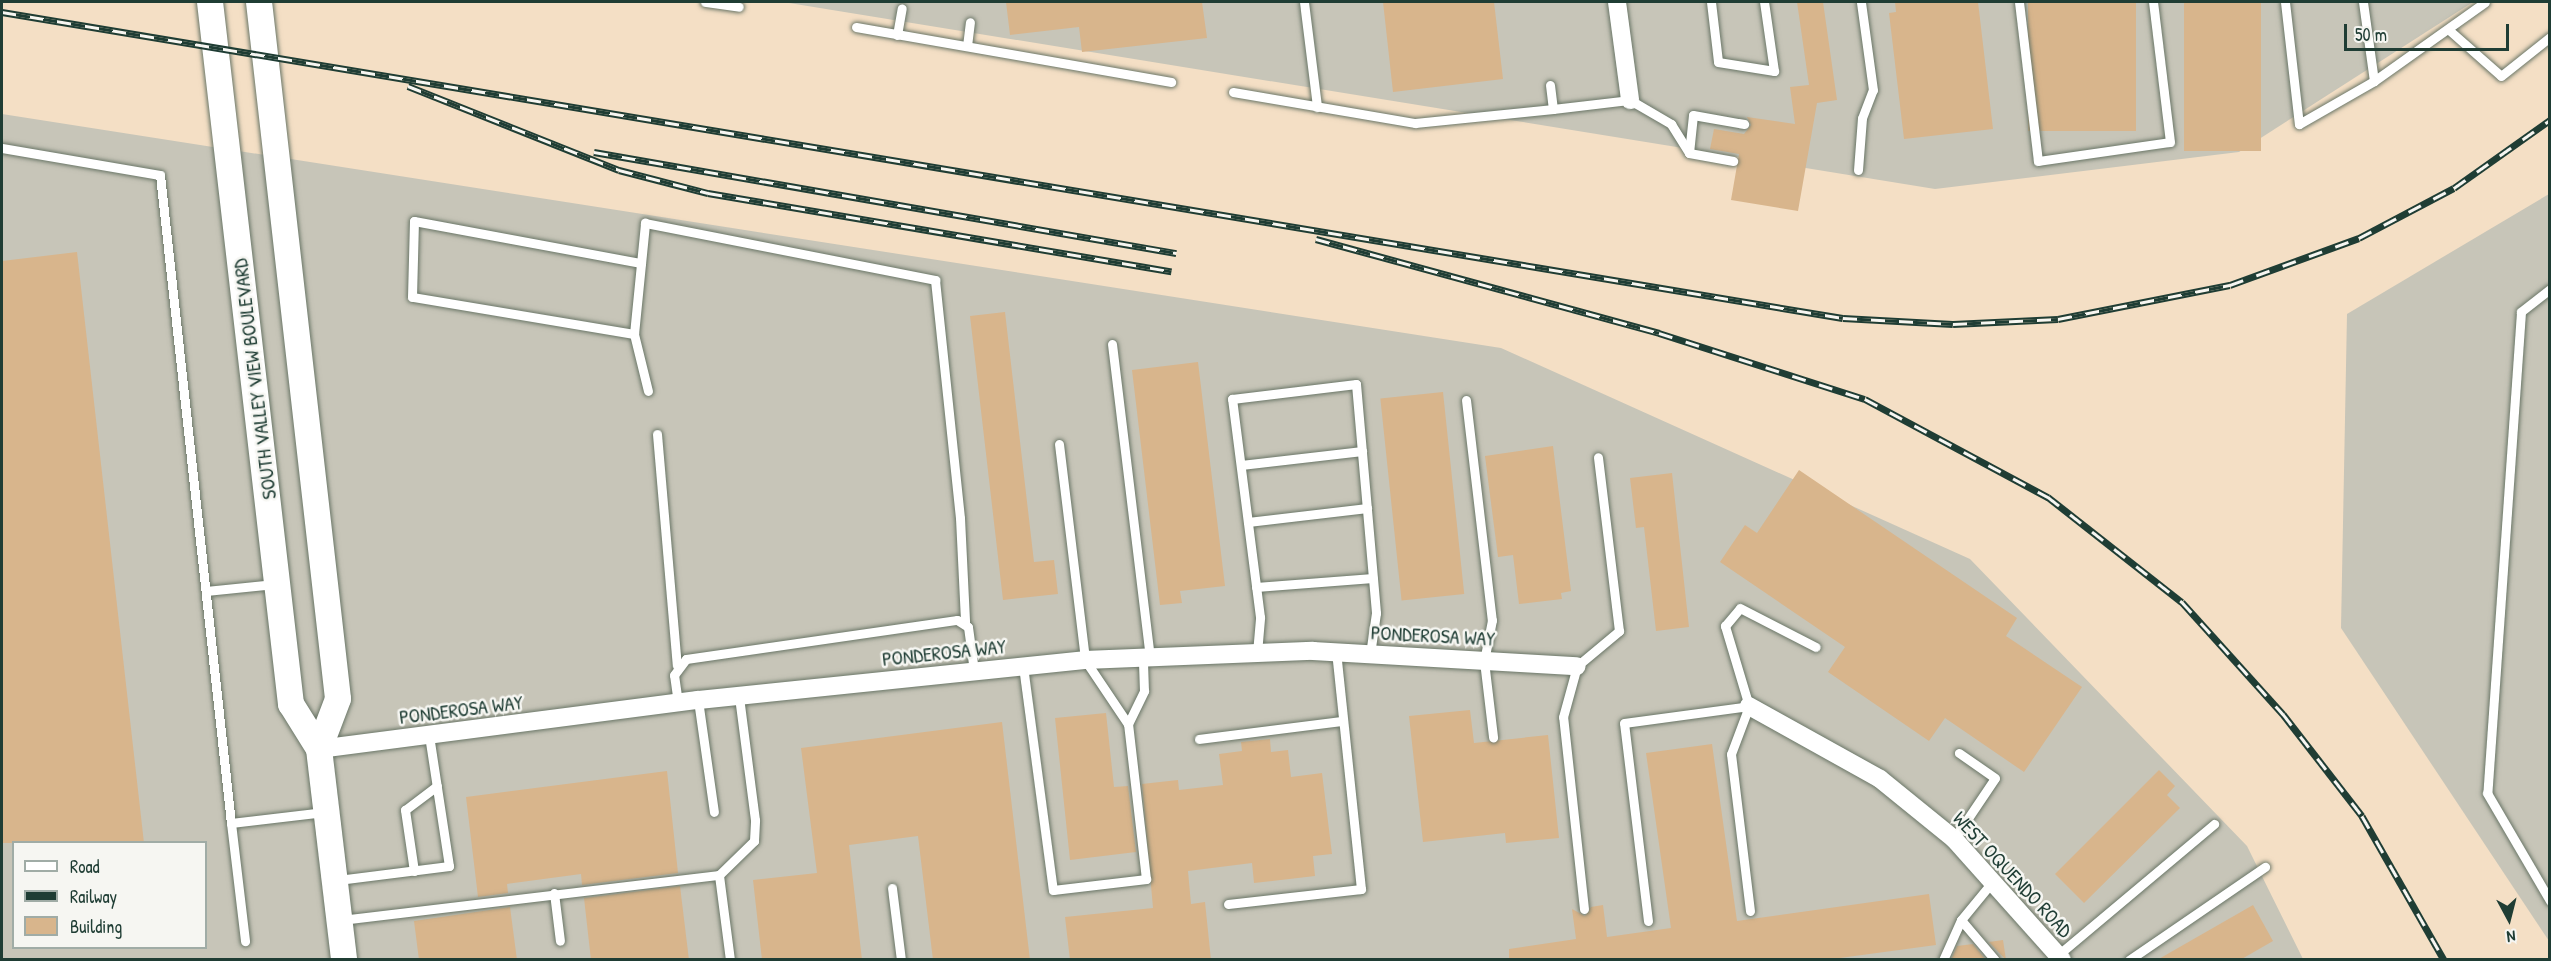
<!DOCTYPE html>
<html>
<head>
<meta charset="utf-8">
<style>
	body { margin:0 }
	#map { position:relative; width:2551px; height:961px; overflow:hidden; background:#f4dfc5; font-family:"Patrick Hand",sans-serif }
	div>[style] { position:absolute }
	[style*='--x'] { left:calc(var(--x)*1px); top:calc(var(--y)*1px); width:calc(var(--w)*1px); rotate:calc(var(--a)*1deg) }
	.industrial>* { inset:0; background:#c7c5b8 }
	.building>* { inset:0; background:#d8b58c; transform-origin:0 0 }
	.roads { filter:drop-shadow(0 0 2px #6a7667) drop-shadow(0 0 2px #6a7667) }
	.service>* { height:9px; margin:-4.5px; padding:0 4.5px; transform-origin:4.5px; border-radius:4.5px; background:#fff }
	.minor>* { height:18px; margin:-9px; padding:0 9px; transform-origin:9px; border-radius:9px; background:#fff }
	.secondary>* { height:26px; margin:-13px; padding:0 13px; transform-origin:13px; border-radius:13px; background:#fff }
	.rail>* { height:7px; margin-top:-3.5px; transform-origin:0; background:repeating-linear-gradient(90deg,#f6f6f2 0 14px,#1f3d34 0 28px); box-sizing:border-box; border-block:2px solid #1f3d34 }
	span { translate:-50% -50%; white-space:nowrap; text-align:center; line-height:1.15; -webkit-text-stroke:5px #f6f6f2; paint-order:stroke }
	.street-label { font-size:20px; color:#1f3d34 }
	.frame { position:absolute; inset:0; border:3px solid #1f3d34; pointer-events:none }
	.legend { position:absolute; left:12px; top:841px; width:195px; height:108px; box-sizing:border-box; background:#f6f6f2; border:2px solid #a0aca6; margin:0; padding:8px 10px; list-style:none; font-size:18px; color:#1f3d34 }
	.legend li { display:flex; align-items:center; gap:12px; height:30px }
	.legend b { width:30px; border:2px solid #a0aca6 }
	.north { position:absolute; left:2479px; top:889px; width:60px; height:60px; -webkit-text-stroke:4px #f6f6f2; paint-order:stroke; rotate:173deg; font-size:16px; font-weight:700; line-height:24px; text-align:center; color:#1f3d34 }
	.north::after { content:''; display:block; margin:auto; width:21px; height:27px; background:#1f3d34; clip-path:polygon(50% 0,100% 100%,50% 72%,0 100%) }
	.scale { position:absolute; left:2344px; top:24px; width:165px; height:27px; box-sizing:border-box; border:3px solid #1f3d34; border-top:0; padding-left:8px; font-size:18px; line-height:21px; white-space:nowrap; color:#1f3d34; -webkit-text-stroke:4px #f6f6f2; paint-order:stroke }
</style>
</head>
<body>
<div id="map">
	<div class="industrial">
		<div style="clip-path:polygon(783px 2px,2473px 2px,2239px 152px,1935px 189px)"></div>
		<div style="clip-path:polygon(evenodd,2px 114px,1501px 348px,1970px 559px,2247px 846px,2303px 959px,2px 959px,2px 114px,14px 842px,206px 842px,206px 948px,14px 948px,14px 842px)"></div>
		<div style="clip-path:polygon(2549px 194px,2549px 941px,2341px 628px,2347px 314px)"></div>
	</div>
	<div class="building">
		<div style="clip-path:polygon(1006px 2px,1202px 2px,1207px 38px,1082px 52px,1079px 27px,1010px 35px)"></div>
		<div style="clip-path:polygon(1383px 2px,1494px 2px,1503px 79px,1393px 92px)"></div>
		<div style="clip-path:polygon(1797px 2px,1823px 2px,1837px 100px,1817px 103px,1798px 211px,1731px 200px,1739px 154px,1710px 149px,1714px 129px,1744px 134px,1751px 125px,1747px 117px,1795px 124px,1790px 87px,1809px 85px)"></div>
		<div style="clip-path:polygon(1895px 2px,1978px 2px,1993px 129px,1904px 139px,1889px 13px,1896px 12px)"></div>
		<div style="left:2028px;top:2px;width:108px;height:129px"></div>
		<div style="left:2184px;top:2px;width:77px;height:149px"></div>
		<div style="clip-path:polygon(77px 252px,144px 843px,2px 843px,2px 261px)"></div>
		<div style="clip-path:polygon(1005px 312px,1034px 562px,1054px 560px,1058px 594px,1003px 600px,970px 316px)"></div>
		<div style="clip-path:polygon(1198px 362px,1225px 586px,1180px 591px,1182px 603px,1160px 605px,1132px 370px)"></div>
		<div style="left:1443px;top:392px;width:203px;height:63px;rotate:84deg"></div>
		<div style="clip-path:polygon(1553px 446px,1571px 591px,1561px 593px,1562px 599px,1519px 604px,1513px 555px,1498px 557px,1485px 456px)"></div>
		<div style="clip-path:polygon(1799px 470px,2017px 618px,2006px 636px,2082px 687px,2024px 772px,1945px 718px,1929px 741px,1828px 672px,1845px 647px,1720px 562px,1745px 525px,1757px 533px)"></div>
		<div style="clip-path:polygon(1672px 473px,1689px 627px,1656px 631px,1644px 527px,1636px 528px,1630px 478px)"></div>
		<div style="clip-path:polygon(1470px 710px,1474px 743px,1548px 735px,1559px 838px,1506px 843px,1505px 833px,1423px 842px,1409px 716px)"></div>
		<div style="clip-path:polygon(1106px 713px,1114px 787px,1128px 786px,1136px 852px,1070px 860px,1055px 718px)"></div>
		<div style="clip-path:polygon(1002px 722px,1030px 960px,933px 960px,918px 836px,849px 845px,862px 960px,762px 960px,753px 880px,817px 873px,801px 748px)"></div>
		<div style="clip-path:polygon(1270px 739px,1271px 752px,1288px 750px,1291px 777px,1322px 773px,1332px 854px,1313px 856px,1315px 876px,1254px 883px,1252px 863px,1188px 871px,1191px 904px,1205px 902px,1211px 960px,1070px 960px,1065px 917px,1153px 908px,1142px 784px,1178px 780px,1179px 790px,1223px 785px,1219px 754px,1242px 751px,1241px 742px)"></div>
		<div style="clip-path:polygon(1712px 744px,1737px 921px,1929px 894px,1936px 945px,1825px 960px,1509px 960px,1509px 949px,1576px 939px,1572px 909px,1585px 916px,1591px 907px,1603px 905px,1607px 937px,1671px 928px,1646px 753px)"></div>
		<div style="clip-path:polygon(2159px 770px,2175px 786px,2167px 795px,2180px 808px,2084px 903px,2055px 874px)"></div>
		<div style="clip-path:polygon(667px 771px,678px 873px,582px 885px,581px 874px,507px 884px,508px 893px,478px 897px,466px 797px)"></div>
		<div style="clip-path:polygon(680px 886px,689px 960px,591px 960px,584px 898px)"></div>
		<div style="clip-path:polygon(2253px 905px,2273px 941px,2240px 960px,2157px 960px)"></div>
		<div style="clip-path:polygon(510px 907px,517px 960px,419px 960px,414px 921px)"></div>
		<div style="clip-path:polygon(2003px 940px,2006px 960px,1989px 942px)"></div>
		<div style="clip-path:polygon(1973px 944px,1986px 960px,1951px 960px,1957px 946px)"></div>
	</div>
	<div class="roads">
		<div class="service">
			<div style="--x:705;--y:2;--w:34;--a:8"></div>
			<div style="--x:1304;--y:2;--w:106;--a:82.9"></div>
			<div style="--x:1711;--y:2;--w:60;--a:83.3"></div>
			<div style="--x:1718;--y:62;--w:57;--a:9.1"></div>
			<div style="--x:1774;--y:71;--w:70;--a:-98.2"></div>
			<div style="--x:2019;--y:2;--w:160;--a:83.2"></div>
			<div style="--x:2038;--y:161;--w:133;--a:-8.2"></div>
			<div style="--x:2170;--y:142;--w:141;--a:-96.9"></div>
			<div style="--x:2285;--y:2;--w:123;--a:83.5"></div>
			<div style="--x:2299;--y:124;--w:86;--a:-29.8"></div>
			<div style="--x:2374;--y:81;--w:136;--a:-35.4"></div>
			<div style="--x:2363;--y:2;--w:80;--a:82.1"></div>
			<div style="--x:856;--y:27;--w:320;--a:9.9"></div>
			<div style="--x:2449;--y:30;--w:69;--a:41.5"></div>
			<div style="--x:2501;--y:76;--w:63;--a:-38.5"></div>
			<div style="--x:897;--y:35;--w:27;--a:-80"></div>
			<div style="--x:967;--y:46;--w:24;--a:-83"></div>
			<div style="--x:1550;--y:85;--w:24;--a:83"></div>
			<div style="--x:1553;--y:109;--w:78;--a:-6.7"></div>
			<div style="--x:1630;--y:100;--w:48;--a:30.3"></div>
			<div style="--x:1671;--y:124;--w:34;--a:58"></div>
			<div style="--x:1689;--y:153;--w:45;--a:10.3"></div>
			<div style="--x:1233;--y:92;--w:185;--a:9.7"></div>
			<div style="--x:1415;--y:123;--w:139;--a:-5.8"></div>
			<div style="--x:2;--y:148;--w:160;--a:9.7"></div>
			<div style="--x:160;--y:175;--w:652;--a:83.75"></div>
			<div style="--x:231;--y:823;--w:94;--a:-6.7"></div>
			<div style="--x:1689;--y:153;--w:38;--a:-84"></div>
			<div style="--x:1693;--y:115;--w:52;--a:10"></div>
			<div style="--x:1858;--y:170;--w:52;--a:-85.6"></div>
			<div style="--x:1862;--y:118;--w:30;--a:-69"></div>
			<div style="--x:1873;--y:90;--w:89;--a:-97.8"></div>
			<div style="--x:2550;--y:289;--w:37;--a:142"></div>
			<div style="--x:2521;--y:312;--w:482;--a:94"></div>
			<div style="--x:2487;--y:793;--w:125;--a:59.7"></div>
			<div style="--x:634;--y:334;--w:225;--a:-170.5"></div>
			<div style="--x:412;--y:297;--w:76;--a:-88.5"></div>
			<div style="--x:414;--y:221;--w:231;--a:10.5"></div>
			<div style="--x:1112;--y:344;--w:315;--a:83.1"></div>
			<div style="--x:648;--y:391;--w:59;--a:-103.8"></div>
			<div style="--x:634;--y:334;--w:112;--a:-84.3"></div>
			<div style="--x:645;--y:223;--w:296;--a:11.1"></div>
			<div style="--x:935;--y:280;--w:239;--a:84"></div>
			<div style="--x:960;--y:518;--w:104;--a:87.2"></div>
			<div style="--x:1466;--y:400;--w:222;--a:83.3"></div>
			<div style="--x:1492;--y:620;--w:42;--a:101"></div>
			<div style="--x:1484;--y:661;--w:77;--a:83.2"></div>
			<div style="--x:657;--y:434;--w:232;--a:85.1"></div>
			<div style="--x:1059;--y:444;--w:218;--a:83.1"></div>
			<div style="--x:1085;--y:660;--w:77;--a:56.1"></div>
			<div style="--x:1241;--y:465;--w:122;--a:-6.6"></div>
			<div style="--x:1248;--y:522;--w:120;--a:-6.7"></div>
			<div style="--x:1256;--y:587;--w:117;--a:-4.4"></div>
			<div style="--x:206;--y:591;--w:69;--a:-5.8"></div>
			<div style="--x:1257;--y:653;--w:36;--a:-85"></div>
			<div style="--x:1260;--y:617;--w:220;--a:-97.3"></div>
			<div style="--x:1232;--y:399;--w:125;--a:-6.9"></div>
			<div style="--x:1356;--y:384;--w:230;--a:85"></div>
			<div style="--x:1376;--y:613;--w:41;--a:98.3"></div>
			<div style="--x:1023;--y:666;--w:226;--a:82.4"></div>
			<div style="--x:1053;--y:890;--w:94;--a:-6.7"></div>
			<div style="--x:1146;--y:879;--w:156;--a:-96.6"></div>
			<div style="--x:1128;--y:724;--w:37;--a:-64"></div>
			<div style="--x:1144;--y:691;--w:33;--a:-92"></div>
			<div style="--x:698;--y:700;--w:113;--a:81.9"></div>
			<div style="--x:678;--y:703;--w:28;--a:-98"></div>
			<div style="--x:674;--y:675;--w:20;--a:-53"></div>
			<div style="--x:686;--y:659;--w:274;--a:-8.2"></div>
			<div style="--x:957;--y:620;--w:13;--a:32"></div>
			<div style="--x:968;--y:627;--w:44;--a:82.2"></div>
			<div style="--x:1199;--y:739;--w:143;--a:-7.2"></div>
			<div style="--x:231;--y:823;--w:119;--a:83.2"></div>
			<div style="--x:1954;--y:839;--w:73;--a:-56.1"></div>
			<div style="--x:1995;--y:778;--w:44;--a:-145.2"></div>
			<div style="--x:414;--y:871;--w:62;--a:-98.4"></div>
			<div style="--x:405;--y:810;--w:40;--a:-37"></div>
			<div style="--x:338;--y:880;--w:112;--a:-7.2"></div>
			<div style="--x:449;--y:866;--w:132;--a:-98.7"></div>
			<div style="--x:1993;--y:881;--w:50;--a:129.4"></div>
			<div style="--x:1961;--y:920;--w:52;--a:49.6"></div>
			<div style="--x:892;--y:888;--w:73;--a:82.9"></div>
			<div style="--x:554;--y:893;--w:48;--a:82.9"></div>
			<div style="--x:1228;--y:904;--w:134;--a:-6.4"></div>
			<div style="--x:1361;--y:889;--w:238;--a:-96"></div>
			<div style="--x:1584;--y:909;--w:193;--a:-96.2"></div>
			<div style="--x:1563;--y:717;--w:53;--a:-74.6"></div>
			<div style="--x:1577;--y:666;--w:55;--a:-39.8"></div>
			<div style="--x:1619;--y:631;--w:175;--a:-96.9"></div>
			<div style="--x:1750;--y:911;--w:158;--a:-96.9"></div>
			<div style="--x:1731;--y:754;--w:51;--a:-69.4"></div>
			<div style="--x:1749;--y:706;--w:84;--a:-106.7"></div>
			<div style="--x:1725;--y:626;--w:23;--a:-50"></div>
			<div style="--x:1740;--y:608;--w:85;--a:27.2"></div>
			<div style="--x:341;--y:920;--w:381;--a:-6.8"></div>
			<div style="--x:1648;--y:921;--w:199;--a:-96.9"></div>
			<div style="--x:1624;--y:723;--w:126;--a:-7.7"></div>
			<div style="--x:2058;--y:955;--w:204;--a:-40"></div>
			<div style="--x:730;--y:960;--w:86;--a:-97.4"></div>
			<div style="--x:719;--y:875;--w:49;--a:-44.2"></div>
			<div style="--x:754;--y:841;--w:21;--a:-87"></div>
			<div style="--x:755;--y:820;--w:125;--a:-97.4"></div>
			<div style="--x:1943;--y:960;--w:44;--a:-65.8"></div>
			<div style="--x:2129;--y:960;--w:165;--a:-34.4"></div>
		</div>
		<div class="minor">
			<div style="--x:1617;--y:2;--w:99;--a:82.4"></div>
			<div style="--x:1749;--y:706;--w:150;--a:29.1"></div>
			<div style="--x:1880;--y:779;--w:95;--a:39"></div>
			<div style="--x:1954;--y:839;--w:162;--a:48.2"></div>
			<div style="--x:319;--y:749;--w:382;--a:-7.4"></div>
			<div style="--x:698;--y:700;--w:389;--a:-5.9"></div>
			<div style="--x:1085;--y:660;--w:228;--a:-2.3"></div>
			<div style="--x:1313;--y:651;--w:264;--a:3.3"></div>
		</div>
		<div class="secondary">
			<div style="--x:210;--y:2;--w:707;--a:83.42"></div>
			<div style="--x:291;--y:704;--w:53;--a:58.1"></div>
			<div style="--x:319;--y:749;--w:212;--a:83.2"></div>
			<div style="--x:259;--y:2;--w:701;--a:83.53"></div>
			<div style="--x:338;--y:699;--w:53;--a:110.8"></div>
		</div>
	</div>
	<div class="rail">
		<div style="--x:2;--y:12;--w:1866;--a:9.44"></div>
		<div style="--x:1843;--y:318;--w:110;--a:3.1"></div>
		<div style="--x:1953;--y:324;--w:105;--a:-2.7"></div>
		<div style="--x:2058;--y:319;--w:175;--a:-11.2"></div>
		<div style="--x:2230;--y:285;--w:137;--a:-20"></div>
		<div style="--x:2359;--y:238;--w:107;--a:-27.8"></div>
		<div style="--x:2454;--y:188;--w:118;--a:-35.3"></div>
		<div style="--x:408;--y:86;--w:227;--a:21.7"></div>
		<div style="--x:619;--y:170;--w:92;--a:14.5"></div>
		<div style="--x:708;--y:193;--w:470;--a:9.6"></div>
		<div style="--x:594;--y:152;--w:591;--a:9.85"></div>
		<div style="--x:1316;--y:239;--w:356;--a:15.3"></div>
		<div style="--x:1659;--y:333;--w:216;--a:17.8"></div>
		<div style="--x:1865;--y:399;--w:208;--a:28.2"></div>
		<div style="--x:2048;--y:497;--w:170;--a:38.1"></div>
		<div style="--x:2182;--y:602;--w:151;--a:48"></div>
		<div style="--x:2283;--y:714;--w:129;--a:52.2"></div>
		<div style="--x:2362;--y:816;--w:166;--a:60.3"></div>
	</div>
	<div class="street-label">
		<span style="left:254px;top:379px;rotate:-97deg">SOUTH VALLEY VIEW BOULEVARD</span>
		<span style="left:1433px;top:635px;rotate:3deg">PONDEROSA WAY</span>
		<span style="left:944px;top:652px;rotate:-6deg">PONDEROSA WAY</span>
		<span style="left:461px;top:709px;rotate:-7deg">PONDEROSA WAY</span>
		<span style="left:2013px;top:874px;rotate:47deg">WEST OQUENDO ROAD</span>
	</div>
	<div class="frame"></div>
	<ul class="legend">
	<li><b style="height:8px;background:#fff"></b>Road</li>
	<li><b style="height:8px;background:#1f3d34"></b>Railway</li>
	<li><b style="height:16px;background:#d8b58c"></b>Building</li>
	</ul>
	<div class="north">N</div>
	<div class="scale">50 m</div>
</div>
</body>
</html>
